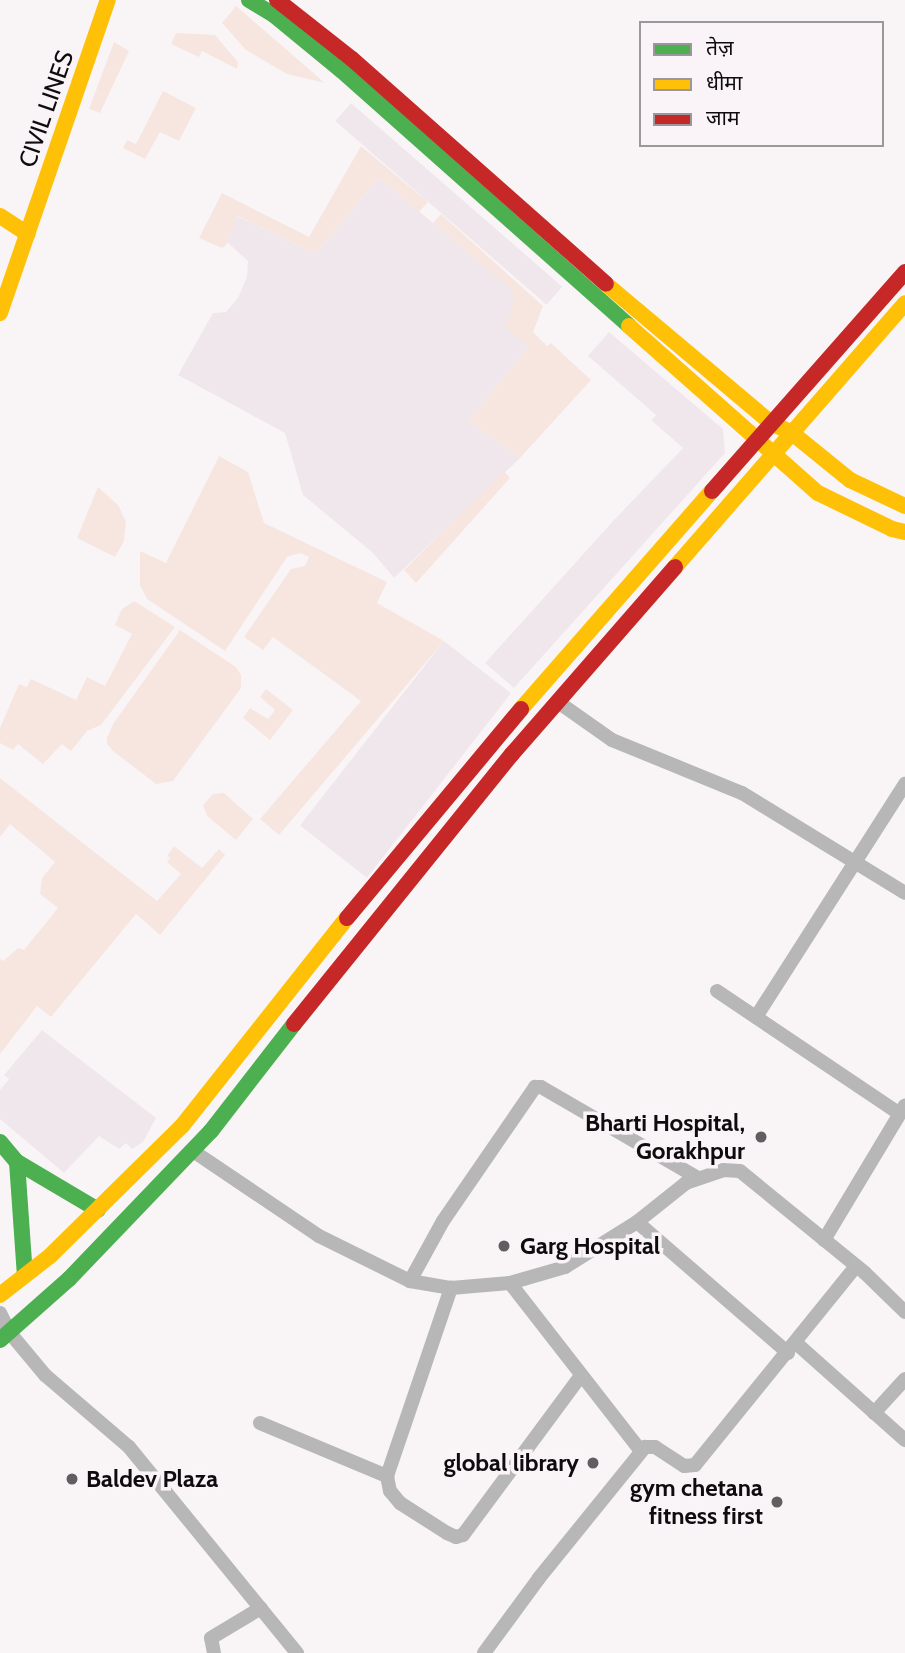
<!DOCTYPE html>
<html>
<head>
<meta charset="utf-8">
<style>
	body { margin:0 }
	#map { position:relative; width:905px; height:1653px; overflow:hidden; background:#f9f5f7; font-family:Cabin,"Noto Sans Devanagari",sans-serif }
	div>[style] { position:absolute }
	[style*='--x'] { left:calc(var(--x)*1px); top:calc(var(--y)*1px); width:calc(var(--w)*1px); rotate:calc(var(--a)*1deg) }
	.built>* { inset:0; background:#f0e7ec; transform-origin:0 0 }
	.green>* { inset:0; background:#f7e6e0 }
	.street>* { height:14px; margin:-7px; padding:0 7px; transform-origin:7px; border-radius:7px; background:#b8b7b7 }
	.fast>* { height:16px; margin:-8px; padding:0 8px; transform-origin:8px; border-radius:8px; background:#4caf50 }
	.slow>* { height:16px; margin:-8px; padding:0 8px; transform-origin:8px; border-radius:8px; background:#ffc107 }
	.jam>* { height:16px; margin:-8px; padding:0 8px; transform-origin:8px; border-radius:8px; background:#c62828 }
	.dots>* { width:19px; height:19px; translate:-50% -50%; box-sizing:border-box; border:4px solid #faf4f8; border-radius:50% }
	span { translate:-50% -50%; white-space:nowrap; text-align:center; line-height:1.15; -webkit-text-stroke:7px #faf4f8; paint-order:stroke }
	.street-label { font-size:24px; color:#0e0c0d }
	.poi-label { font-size:24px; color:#0e0c0d; font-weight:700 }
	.right { translate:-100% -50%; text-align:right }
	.left { translate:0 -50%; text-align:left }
	.legend { position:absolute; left:639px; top:21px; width:245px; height:126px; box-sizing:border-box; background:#faf4f8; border:2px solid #9c979a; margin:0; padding:9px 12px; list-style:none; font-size:21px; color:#0e0c0d }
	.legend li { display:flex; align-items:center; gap:14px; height:35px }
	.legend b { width:35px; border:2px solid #9c979a }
</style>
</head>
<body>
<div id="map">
	<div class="built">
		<div style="left:351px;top:103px;width:280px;height:24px;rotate:41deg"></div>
		<div style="clip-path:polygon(379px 178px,511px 288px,529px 346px,469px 421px,520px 458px,394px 578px,373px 553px,303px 495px,285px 433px,178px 375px,213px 313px,226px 312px,238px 298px,247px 277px,248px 261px,227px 242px,237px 216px,315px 254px)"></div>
		<div style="clip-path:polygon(609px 332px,723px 429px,725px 453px,514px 688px,485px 663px,614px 520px,683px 448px,651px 420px,656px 415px,588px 356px)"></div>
		<div style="left:444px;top:641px;width:85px;height:234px;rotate:38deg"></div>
		<div style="clip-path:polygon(42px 1030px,156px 1118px,143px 1142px,132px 1149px,126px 1143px,119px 1149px,99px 1136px,64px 1173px,0 1119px,0 1090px,9px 1079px,4px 1075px)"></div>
	</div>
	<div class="green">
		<div style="clip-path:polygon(236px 6px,325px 83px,287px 74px,246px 50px,222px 23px)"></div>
		<div style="clip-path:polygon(176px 33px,215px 35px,238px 62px,237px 69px,202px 51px,199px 57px,171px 44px)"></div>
		<div style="clip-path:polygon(114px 42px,129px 51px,100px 113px,89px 109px)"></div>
		<div style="clip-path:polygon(163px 91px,196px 108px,179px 141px,160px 132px,145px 159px,123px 148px,127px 140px,136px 144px)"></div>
		<div style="clip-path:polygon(361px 146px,428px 202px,419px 212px,379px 178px,315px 254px,238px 216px,226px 245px,222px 248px,199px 238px,222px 193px,309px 237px)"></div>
		<div style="clip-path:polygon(441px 214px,543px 306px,533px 332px,547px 346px,551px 343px,591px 380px,520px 458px,469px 421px,529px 346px,505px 327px,514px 305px,511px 289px,433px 223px)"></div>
		<div style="clip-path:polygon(219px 456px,248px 472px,264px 523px,387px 582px,377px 603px,444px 641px,279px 835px,260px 819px,361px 701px,273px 637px,263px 650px,244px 637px,291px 569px,305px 566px,309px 557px,300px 553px,287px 557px,225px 651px,147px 599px,140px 585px,140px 551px,166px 563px)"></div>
		<div style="clip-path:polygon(504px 471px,510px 478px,416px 583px,404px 570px)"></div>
		<div style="clip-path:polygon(98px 487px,118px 505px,126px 522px,124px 541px,115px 557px,77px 538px)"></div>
		<div style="clip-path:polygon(134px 601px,175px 627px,101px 725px,87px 731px,71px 751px,62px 744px,43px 764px,18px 744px,13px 750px,0 743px,0 728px,19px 684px,27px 687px,31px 679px,76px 700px,87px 677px,105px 686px,132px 634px,115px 625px,122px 609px)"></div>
		<div style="clip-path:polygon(180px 630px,236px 667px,241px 675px,241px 688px,173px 781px,156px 784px,113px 751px,107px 744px,107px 738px,113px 724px)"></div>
		<div style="clip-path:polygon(266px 689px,293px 710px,270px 740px,243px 718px,250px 708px,268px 719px,275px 710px,260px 697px)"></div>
		<div style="clip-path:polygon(0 778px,157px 901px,181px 874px,167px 862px,170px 858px,167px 856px,174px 846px,202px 868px,219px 849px,225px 855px,160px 935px,136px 914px,51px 1017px,37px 1006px,0 1054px,0 959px,3px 961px,18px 948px,24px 950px,58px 908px,40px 894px,42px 878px,55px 862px,10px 824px,0 837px)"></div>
		<div style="clip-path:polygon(224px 793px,253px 819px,236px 840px,207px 816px,203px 805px,213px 794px)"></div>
	</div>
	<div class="street">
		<div style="--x:558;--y:702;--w:66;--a:35.1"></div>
		<div style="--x:612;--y:740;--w:140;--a:22.2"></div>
		<div style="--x:742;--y:793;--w:191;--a:31.5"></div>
		<div style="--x:717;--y:991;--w:220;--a:33.9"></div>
		<div style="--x:756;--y:1017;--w:277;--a:-57.4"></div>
		<div style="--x:193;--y:1151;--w:152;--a:34"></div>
		<div style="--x:319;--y:1236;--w:102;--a:26.3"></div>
		<div style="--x:410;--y:1281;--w:42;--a:9.7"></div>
		<div style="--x:451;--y:1288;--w:59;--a:-4.8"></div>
		<div style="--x:510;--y:1283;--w:57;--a:-16.2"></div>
		<div style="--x:565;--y:1267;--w:85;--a:-32"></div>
		<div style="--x:637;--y:1222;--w:63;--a:-38.5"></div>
		<div style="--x:686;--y:1183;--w:39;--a:-19"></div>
		<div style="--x:723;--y:1170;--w:17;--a:3"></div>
		<div style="--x:740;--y:1171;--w:161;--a:39.2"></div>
		<div style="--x:865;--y:1273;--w:56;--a:44.3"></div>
		<div style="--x:637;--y:1222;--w:200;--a:40.9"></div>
		<div style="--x:824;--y:1240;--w:157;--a:-59"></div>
		<div style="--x:410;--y:1281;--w:68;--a:-61.2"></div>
		<div style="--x:443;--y:1221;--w:163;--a:-55.5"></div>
		<div style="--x:535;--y:1087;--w:6;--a:0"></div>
		<div style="--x:541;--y:1087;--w:181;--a:30.1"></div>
		<div style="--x:510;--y:1283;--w:213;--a:52.1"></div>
		<div style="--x:0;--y:1313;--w:22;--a:63"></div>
		<div style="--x:10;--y:1333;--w:55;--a:50.2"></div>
		<div style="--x:45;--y:1375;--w:111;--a:40.6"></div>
		<div style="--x:129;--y:1447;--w:266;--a:50.8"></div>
		<div style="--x:796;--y:1343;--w:146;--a:41.7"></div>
		<div style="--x:874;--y:1413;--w:46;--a:-47.6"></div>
		<div style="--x:260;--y:1423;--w:138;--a:22.7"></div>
		<div style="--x:387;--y:1476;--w:199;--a:-71.2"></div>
		<div style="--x:387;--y:1476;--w:15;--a:79"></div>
		<div style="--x:390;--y:1491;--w:16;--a:50"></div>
		<div style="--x:400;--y:1503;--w:56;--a:32.6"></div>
		<div style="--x:447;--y:1533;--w:10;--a:24"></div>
		<div style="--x:456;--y:1537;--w:7;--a:-16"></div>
		<div style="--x:463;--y:1535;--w:197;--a:-53.5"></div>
		<div style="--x:214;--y:1653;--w:15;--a:-101"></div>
		<div style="--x:211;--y:1638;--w:58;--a:-31"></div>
		<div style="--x:484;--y:1653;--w:93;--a:-53.7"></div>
		<div style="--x:539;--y:1578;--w:169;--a:-51"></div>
		<div style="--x:645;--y:1447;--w:10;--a:0"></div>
		<div style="--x:655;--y:1447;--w:35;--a:33"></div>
		<div style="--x:684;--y:1466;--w:11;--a:-5"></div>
		<div style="--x:695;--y:1465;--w:256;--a:-51"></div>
	</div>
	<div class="fast">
		<div style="--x:249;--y:0;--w:29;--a:31"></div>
		<div style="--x:274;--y:15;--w:87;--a:39.4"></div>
		<div style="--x:341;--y:70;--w:385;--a:41.6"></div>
		<div style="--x:0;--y:1142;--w:26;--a:50"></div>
		<div style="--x:17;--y:1162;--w:94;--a:30.7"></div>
		<div style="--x:17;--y:1162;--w:113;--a:86"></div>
		<div style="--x:0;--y:1340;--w:92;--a:-41.5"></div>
		<div style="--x:69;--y:1279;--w:205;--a:-46.2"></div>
		<div style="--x:211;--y:1131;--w:135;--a:-52.2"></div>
	</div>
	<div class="slow">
		<div style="--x:0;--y:216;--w:33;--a:33"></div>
		<div style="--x:606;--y:284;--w:216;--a:40.1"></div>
		<div style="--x:771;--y:423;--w:23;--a:25"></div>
		<div style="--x:792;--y:433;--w:75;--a:39"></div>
		<div style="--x:850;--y:480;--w:61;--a:25.3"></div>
		<div style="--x:0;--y:313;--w:331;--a:-71"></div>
		<div style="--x:629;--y:326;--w:252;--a:41.5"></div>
		<div style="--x:818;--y:493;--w:82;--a:25.9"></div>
		<div style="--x:892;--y:529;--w:13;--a:13"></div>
		<div style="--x:675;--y:567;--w:350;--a:-48.9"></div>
		<div style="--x:521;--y:709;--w:290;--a:-48.8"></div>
		<div style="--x:0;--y:1295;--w:63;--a:-38"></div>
		<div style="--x:50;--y:1256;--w:185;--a:-44.6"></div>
		<div style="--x:182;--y:1126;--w:265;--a:-51.6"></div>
	</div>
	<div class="jam">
		<div style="--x:277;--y:0;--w:95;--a:38.2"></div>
		<div style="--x:352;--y:59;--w:339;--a:41.5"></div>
		<div style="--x:712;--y:491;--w:292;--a:-48.6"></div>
		<div style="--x:347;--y:918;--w:272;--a:-50.2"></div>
		<div style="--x:294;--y:1024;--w:347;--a:-51.1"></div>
		<div style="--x:512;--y:754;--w:248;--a:-48.9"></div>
	</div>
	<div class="dots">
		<div style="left:761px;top:1137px;background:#605e5f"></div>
		<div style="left:504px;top:1246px;background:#605e5f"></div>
		<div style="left:593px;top:1463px;background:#605e5f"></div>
		<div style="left:72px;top:1479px;background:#605e5f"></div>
		<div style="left:777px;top:1502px;background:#605e5f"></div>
	</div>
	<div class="street-label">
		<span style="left:46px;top:109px;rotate:-71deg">CIVIL LINES</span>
	</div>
	<div class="poi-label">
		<span class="right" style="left:745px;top:1137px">Bharti Hospital,<br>Gorakhpur</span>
		<span class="left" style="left:520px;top:1246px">Garg Hospital</span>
		<span class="right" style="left:579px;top:1463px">global library</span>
		<span class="left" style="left:86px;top:1479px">Baldev Plaza</span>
		<span class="right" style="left:763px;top:1502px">gym chetana<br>fitness first</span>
	</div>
	<ul class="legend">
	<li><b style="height:9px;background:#4caf50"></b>तेज़</li>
	<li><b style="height:9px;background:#ffc107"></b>धीमा</li>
	<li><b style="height:9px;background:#c62828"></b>जाम</li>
	</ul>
</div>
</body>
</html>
